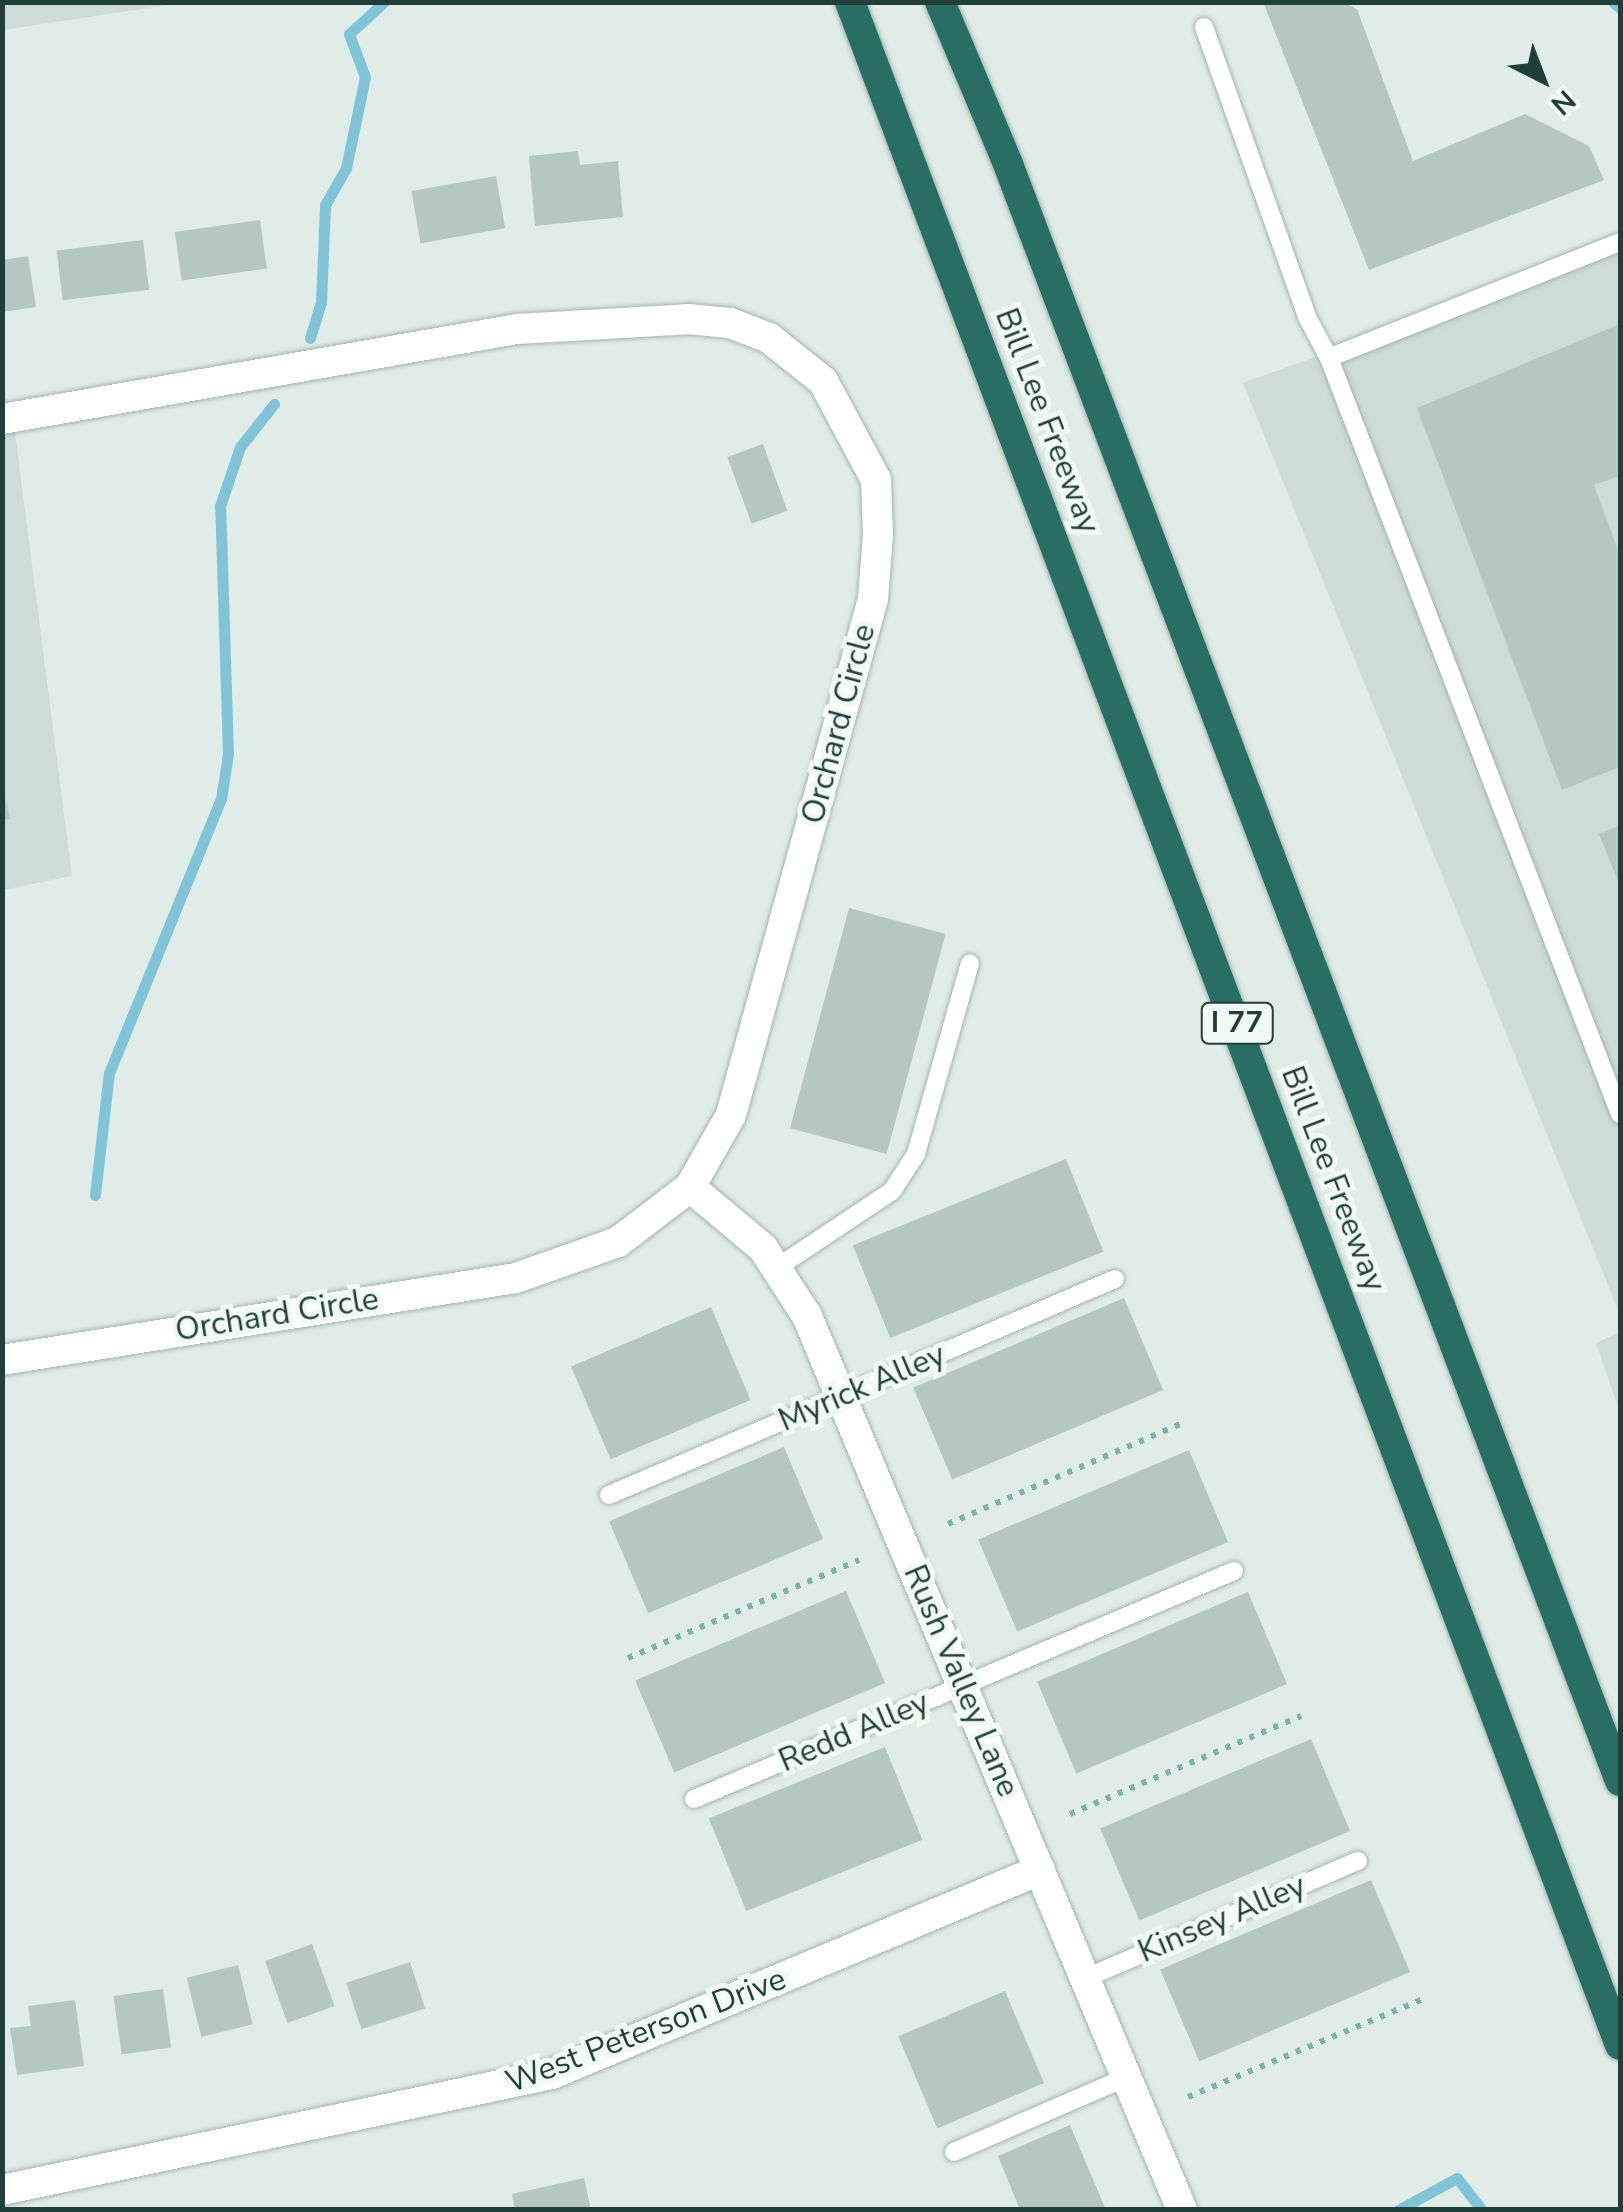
<!DOCTYPE html>
<html>
<head>
<meta charset="utf-8">
<style>
	body { margin:0 }
	#map { position:relative; width:1623px; height:2212px; overflow:hidden; background:#e0ece8; font-family:"Nunito Sans",sans-serif }
	div>[style] { position:absolute }
	[style*='--x'] { left:calc(var(--x)*1px); top:calc(var(--y)*1px); width:calc(var(--w)*1px); rotate:calc(var(--a)*1deg) }
	.built>* { inset:0; background:#cedcd7 }
	.stream>* { height:11px; margin:-5.5px; padding:0 5.5px; transform-origin:5.5px; border-radius:5.5px; background:#82c4d7 }
	.building>* { inset:0; background:#b5c7c1; transform-origin:0 0 }
	.path>* { height:6px; margin-top:-3px; transform-origin:0; background:repeating-linear-gradient(90deg,#7db3a6 0 5px,transparent 0 13px) }
	.roads { filter:drop-shadow(0 0 2px #a2b5b0) drop-shadow(0 0 2px #a2b5b0) }
	.service>* { height:18px; margin:-9px; padding:0 9px; transform-origin:9px; border-radius:9px; background:#fff }
	.minor>* { height:30px; margin:-15px; padding:0 15px; transform-origin:15px; border-radius:15px; background:#fff }
	.motorway>* { height:30px; margin:-15px; padding:0 15px; transform-origin:15px; border-radius:15px; background:#286e64 }
	span { translate:-50% -50%; white-space:nowrap; text-align:center; line-height:1.15; -webkit-text-stroke:10px #f1f9f5; paint-order:stroke }
	.shield-label span { padding:2px 8px; background:#f1f9f5; border:2px solid; border-radius:8px; -webkit-text-stroke-width:0 }
	.shield-label { font-size:30px; color:#1f3f38; font-weight:700 }
	.street-label { font-size:32px; color:#1f3f38 }
	.frame { position:absolute; inset:0; border:5px solid #1f3f38; pointer-events:none }
	.north { position:absolute; left:1493px; top:30px; width:100px; height:100px; -webkit-text-stroke:8px #f1f9f5; paint-order:stroke; rotate:138deg; font-size:28px; font-weight:700; line-height:40px; text-align:center; color:#1f3f38 }
	.north::after { content:''; display:block; margin:auto; width:35px; height:45px; background:#1f3f38; clip-path:polygon(50% 0,100% 100%,50% 72%,0 100%) }
</style>
</head>
<body>
<div id="map">
	<div class="built">
		<div style="clip-path:polygon(3px 2px,182px 2px,182px 3px,3px 30px)"></div>
		<div style="clip-path:polygon(1620px 247px,1620px 1315px,1243px 383px)"></div>
		<div style="clip-path:polygon(15px 432px,72px 876px,3px 890px,2px 435px)"></div>
		<div style="clip-path:polygon(1620px 1332px,1620px 1412px,1596px 1343px)"></div>
	</div>
	<div class="stream">
		<div style="--x:1613;--y:2;--w:9;--a:41"></div>
		<div style="--x:310;--y:338;--w:38;--a:-73"></div>
		<div style="--x:321;--y:302;--w:97;--a:-87.6"></div>
		<div style="--x:325;--y:205;--w:43;--a:-60.4"></div>
		<div style="--x:346;--y:168;--w:93;--a:-78.2"></div>
		<div style="--x:365;--y:77;--w:46;--a:-110.4"></div>
		<div style="--x:349;--y:34;--w:47;--a:-42.4"></div>
		<div style="--x:95;--y:1195;--w:123;--a:-83.5"></div>
		<div style="--x:109;--y:1073;--w:296;--a:-67.8"></div>
		<div style="--x:221;--y:799;--w:46;--a:-81.2"></div>
		<div style="--x:228;--y:754;--w:248;--a:-91.8"></div>
		<div style="--x:220;--y:506;--w:62;--a:-71.3"></div>
		<div style="--x:240;--y:447;--w:55;--a:-51.7"></div>
		<div style="--x:1398;--y:2210;--w:67;--a:-28.5"></div>
		<div style="--x:1457;--y:2178;--w:41;--a:52"></div>
	</div>
	<div class="building">
		<div style="clip-path:polygon(1263px 2px,1341px 2px,1357px 9px,1413px 161px,1525px 114px,1589px 146px,1604px 180px,1369px 270px)"></div>
		<div style="clip-path:polygon(578px 151px,580px 165px,618px 161px,623px 217px,535px 226px,529px 156px)"></div>
		<div style="left:496px;top:176px;width:53px;height:86px;rotate:80deg"></div>
		<div style="left:260px;top:220px;width:49px;height:86px;rotate:82deg"></div>
		<div style="left:143px;top:240px;width:50px;height:87px;rotate:83deg"></div>
		<div style="clip-path:polygon(28px 256px,36px 307px,2px 312px,2px 260px)"></div>
		<div style="clip-path:polygon(1620px 324px,1620px 476px,1594px 485px,1620px 555px,1620px 767px,1562px 790px,1417px 408px)"></div>
		<div style="left:763px;top:444px;width:71px;height:38px;rotate:70deg"></div>
		<div style="clip-path:polygon(2px 786px,10px 819px,2px 820px)"></div>
		<div style="clip-path:polygon(1620px 825px,1620px 886px,1599px 834px)"></div>
		<div style="left:849px;top:908px;width:100px;height:228px;rotate:15deg"></div>
		<div style="left:1066px;top:1159px;width:100px;height:230px;rotate:68deg"></div>
		<div style="left:1124px;top:1298px;width:100px;height:229px;rotate:67deg"></div>
		<div style="left:711px;top:1307px;width:101px;height:152px;rotate:67deg"></div>
		<div style="left:784px;top:1447px;width:100px;height:190px;rotate:67deg"></div>
		<div style="left:1189px;top:1450px;width:100px;height:229px;rotate:67deg"></div>
		<div style="left:846px;top:1591px;width:100px;height:229px;rotate:67deg"></div>
		<div style="left:1248px;top:1592px;width:100px;height:229px;rotate:67deg"></div>
		<div style="left:1311px;top:1739px;width:100px;height:229px;rotate:67deg"></div>
		<div style="left:885px;top:1747px;width:100px;height:190px;rotate:68deg"></div>
		<div style="left:1371px;top:1880px;width:100px;height:229px;rotate:67deg"></div>
		<div style="left:312px;top:1944px;width:66px;height:50px;rotate:70deg"></div>
		<div style="left:410px;top:1962px;width:49px;height:67px;rotate:72deg"></div>
		<div style="left:238px;top:1965px;width:61px;height:53px;rotate:76deg"></div>
		<div style="left:163px;top:1989px;width:59px;height:50px;rotate:82deg"></div>
		<div style="left:1005px;top:1991px;width:100px;height:116px;rotate:67deg"></div>
		<div style="clip-path:polygon(75px 2000px,84px 2066px,17px 2075px,10px 2028px,31px 2026px,28px 2006px)"></div>
		<div style="clip-path:polygon(1070px 2125px,1106px 2210px,1020px 2210px,998px 2156px)"></div>
		<div style="clip-path:polygon(584px 2178px,591px 2210px,515px 2210px,512px 2194px)"></div>
	</div>
	<div class="path">
		<div style="--x:948;--y:1524;--w:253;--a:-23.3"></div>
		<div style="--x:628;--y:1658;--w:251;--a:-23"></div>
		<div style="--x:1070;--y:1814;--w:251;--a:-23"></div>
		<div style="--x:1188;--y:2097;--w:258;--a:-22.6"></div>
	</div>
	<div class="roads">
		<div class="service">
			<div style="--x:1204;--y:27;--w:308;--a:70.4"></div>
			<div style="--x:1307;--y:317;--w:47;--a:61.8"></div>
			<div style="--x:1620;--y:242;--w:313;--a:158.3"></div>
			<div style="--x:1329;--y:358;--w:810;--a:68.95"></div>
			<div style="--x:778;--y:1267;--w:137;--a:-33.7"></div>
			<div style="--x:892;--y:1191;--w:44;--a:-57"></div>
			<div style="--x:916;--y:1154;--w:198;--a:-74.2"></div>
			<div style="--x:609;--y:1495;--w:550;--a:-23.12"></div>
			<div style="--x:694;--y:1799;--w:586;--a:-22.89"></div>
			<div style="--x:1086;--y:1978;--w:296;--a:-23.3"></div>
			<div style="--x:954;--y:2152;--w:189;--a:-23.4"></div>
		</div>
		<div class="minor">
			<div style="--x:2;--y:419;--w:523;--a:-9.91"></div>
			<div style="--x:517;--y:329;--w:171;--a:-3.3"></div>
			<div style="--x:688;--y:319;--w:42;--a:5.4"></div>
			<div style="--x:730;--y:323;--w:42;--a:21"></div>
			<div style="--x:769;--y:338;--w:69;--a:38.5"></div>
			<div style="--x:823;--y:381;--w:112;--a:61.8"></div>
			<div style="--x:876;--y:480;--w:55;--a:87.9"></div>
			<div style="--x:878;--y:535;--w:64;--a:94.5"></div>
			<div style="--x:873;--y:599;--w:535;--a:105.39"></div>
			<div style="--x:731;--y:1115;--w:83;--a:119.7"></div>
			<div style="--x:690;--y:1187;--w:91;--a:142.6"></div>
			<div style="--x:618;--y:1242;--w:108;--a:160.6"></div>
			<div style="--x:516;--y:1278;--w:520;--a:170.94"></div>
			<div style="--x:690;--y:1187;--w:95;--a:39.9"></div>
			<div style="--x:763;--y:1248;--w:81;--a:57.1"></div>
			<div style="--x:807;--y:1316;--w:969;--a:67.24"></div>
			<div style="--x:2;--y:2190;--w:562;--a:-11.91"></div>
			<div style="--x:552;--y:2074;--w:529;--a:-22.69"></div>
		</div>
		<div class="motorway">
			<div style="--x:850;--y:2;--w:2183;--a:69.35"></div>
			<div style="--x:940;--y:2;--w:176;--a:67.2"></div>
			<div style="--x:1008;--y:164;--w:1729;--a:69.27"></div>
		</div>
	</div>
	<div class="shield-label">
		<span style="left:1237px;top:1023px">I 77</span>
	</div>
	<div class="street-label">
		<span style="left:1047px;top:421px;rotate:69deg">Bill Lee Freeway</span>
		<span style="left:839px;top:724px;rotate:-75deg">Orchard Circle</span>
		<span style="left:1333px;top:1179px;rotate:69deg">Bill Lee Freeway</span>
		<span style="left:277px;top:1315px;rotate:-9deg">Orchard Circle</span>
		<span style="left:862px;top:1388px;rotate:-23deg">Myrick Alley</span>
		<span style="left:961px;top:1681px;rotate:67deg">Rush Valley Lane</span>
		<span style="left:854px;top:1732px;rotate:-23deg">Redd Alley</span>
		<span style="left:1222px;top:1919px;rotate:-23deg">Kinsey Alley</span>
		<span style="left:646px;top:2031px;rotate:-21deg">West Peterson Drive</span>
	</div>
	<div class="frame"></div>
	<div class="north">N</div>
</div>
</body>
</html>
